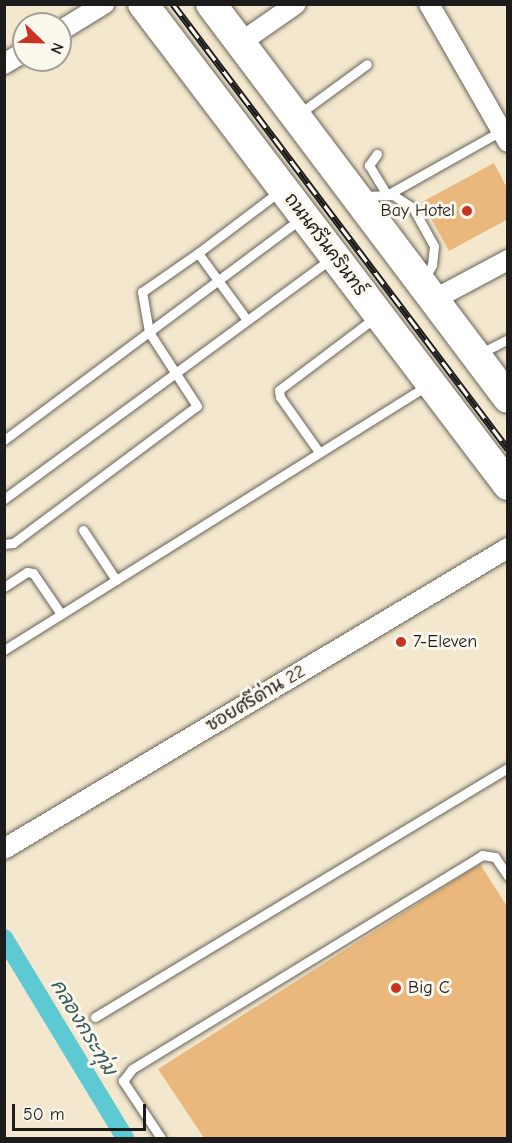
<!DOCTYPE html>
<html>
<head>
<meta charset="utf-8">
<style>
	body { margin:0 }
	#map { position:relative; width:512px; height:1143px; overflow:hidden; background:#f3e7cd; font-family:"Comic Neue","Playpen Sans Thai",sans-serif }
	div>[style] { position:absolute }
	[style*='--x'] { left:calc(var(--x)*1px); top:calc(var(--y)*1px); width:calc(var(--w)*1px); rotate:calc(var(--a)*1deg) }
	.canal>* { height:18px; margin:-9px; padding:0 9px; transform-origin:9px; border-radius:9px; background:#5cc9d3 }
	.building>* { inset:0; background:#eab87c }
	.roads { filter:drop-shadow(0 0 2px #67635a) drop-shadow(0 0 2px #67635a) }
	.service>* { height:9px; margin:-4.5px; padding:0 4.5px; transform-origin:4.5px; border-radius:4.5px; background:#fff }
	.minor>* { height:20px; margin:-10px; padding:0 10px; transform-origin:10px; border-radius:10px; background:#fff }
	.primary>* { height:30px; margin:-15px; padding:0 15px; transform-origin:15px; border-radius:15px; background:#fff }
	.rail>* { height:7px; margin-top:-3.5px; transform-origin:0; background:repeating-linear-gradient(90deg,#fbf7ec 0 14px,#1c1c1c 0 28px); box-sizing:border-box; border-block:2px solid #1c1c1c }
	.dots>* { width:16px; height:16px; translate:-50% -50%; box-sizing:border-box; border:3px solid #fbf7ec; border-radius:50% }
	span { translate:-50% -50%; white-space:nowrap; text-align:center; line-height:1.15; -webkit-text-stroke:6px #fbf7ec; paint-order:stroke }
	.poi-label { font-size:18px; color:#1c1c1c }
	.right { translate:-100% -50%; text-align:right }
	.left { translate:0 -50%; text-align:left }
	.street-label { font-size:18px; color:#1c1c1c }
	.water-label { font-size:20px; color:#32595c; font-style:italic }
	.frame { position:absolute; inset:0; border:6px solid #1c1c1c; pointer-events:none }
	.north { position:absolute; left:12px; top:12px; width:60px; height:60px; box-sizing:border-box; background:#fbf7ec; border:2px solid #a29f99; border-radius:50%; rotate:113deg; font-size:16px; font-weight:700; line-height:24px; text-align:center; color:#1c1c1c }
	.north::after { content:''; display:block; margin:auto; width:21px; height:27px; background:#c8321e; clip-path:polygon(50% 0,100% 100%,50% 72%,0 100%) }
	.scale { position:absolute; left:12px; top:1104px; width:134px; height:27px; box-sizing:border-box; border:3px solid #1c1c1c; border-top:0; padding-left:8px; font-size:18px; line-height:21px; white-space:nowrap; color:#1c1c1c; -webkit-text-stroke:4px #fbf7ec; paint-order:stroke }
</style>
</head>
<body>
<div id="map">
	<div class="canal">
		<div style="--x:4;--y:938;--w:234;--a:58.8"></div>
	</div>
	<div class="building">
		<div style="clip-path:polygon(494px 163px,508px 190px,508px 219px,449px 251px,422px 202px)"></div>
		<div style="clip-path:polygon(480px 864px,508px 908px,508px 1138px,204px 1138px,158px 1069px)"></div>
	</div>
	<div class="roads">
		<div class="service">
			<div style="--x:299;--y:114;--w:84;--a:-36.3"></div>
			<div style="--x:377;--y:154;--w:14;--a:126"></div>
			<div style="--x:369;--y:165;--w:35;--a:59"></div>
			<div style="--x:387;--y:195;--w:131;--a:-29.3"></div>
			<div style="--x:364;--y:196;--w:29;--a:-2"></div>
			<div style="--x:393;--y:195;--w:24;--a:33"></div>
			<div style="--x:413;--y:208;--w:43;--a:61.1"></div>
			<div style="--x:434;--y:246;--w:19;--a:96"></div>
			<div style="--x:432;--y:265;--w:16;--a:120"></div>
			<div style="--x:198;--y:253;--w:103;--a:-37.1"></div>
			<div style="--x:481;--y:353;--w:30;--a:-27"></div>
			<div style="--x:4;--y:440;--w:372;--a:-36.7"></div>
			<div style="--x:319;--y:452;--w:67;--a:-125.3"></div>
			<div style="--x:280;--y:397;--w:7;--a:-98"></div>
			<div style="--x:279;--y:390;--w:121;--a:-37"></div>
			<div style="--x:4;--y:499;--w:406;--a:-36.3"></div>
			<div style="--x:83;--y:530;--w:60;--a:56.6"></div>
			<div style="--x:4;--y:544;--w:9;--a:-6"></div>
			<div style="--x:13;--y:543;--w:229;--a:-36.7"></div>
			<div style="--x:197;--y:406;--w:88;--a:-123"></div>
			<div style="--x:149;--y:332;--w:41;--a:-99.9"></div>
			<div style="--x:142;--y:292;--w:68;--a:-34.9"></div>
			<div style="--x:198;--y:253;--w:83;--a:53.8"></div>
			<div style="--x:4;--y:587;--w:27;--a:-33"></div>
			<div style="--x:27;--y:572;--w:6;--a:9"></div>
			<div style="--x:33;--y:573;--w:50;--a:55.7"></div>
			<div style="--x:4;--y:650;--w:500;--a:-32.01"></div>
			<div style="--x:95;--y:1017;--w:482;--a:-31.1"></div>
			<div style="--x:161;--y:1138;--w:69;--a:-123.7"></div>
			<div style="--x:123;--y:1081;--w:15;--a:-53"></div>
			<div style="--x:132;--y:1069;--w:410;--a:-31.4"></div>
			<div style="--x:482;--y:855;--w:13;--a:9"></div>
			<div style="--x:495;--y:857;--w:23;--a:56"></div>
		</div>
		<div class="minor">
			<div style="--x:429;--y:4;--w:159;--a:60.2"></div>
			<div style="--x:60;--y:31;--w:52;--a:-31.5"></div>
			<div style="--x:240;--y:43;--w:68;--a:-34.9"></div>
			<div style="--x:4;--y:64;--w:23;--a:-31"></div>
			<div style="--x:433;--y:300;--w:85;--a:-28.1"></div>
			<div style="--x:4;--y:849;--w:587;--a:-30.85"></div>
		</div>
		<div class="primary">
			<div style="--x:143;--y:4;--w:604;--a:52.81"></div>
			<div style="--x:211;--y:4;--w:493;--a:53"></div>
		</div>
	</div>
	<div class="rail">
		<div style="--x:173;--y:4;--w:557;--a:53.03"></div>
	</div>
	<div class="dots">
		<div style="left:467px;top:211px;background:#c8321e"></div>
		<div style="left:401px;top:642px;background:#c8321e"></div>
		<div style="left:396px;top:988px;background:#c8321e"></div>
	</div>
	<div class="poi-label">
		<span class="right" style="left:455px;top:211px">Bay Hotel</span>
		<span class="left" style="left:413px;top:642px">7-Eleven</span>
		<span class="left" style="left:408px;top:988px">Big C</span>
	</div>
	<div class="street-label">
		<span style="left:325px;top:245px;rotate:53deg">ถนนศรีนครินทร์</span>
		<span style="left:256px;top:699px;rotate:-31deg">ซอยศรีด่าน 22</span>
	</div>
	<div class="water-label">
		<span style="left:84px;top:1027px;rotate:59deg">คลองกระทุ่ม</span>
	</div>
	<div class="frame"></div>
	<div class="north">N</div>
	<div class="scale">50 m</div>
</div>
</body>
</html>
